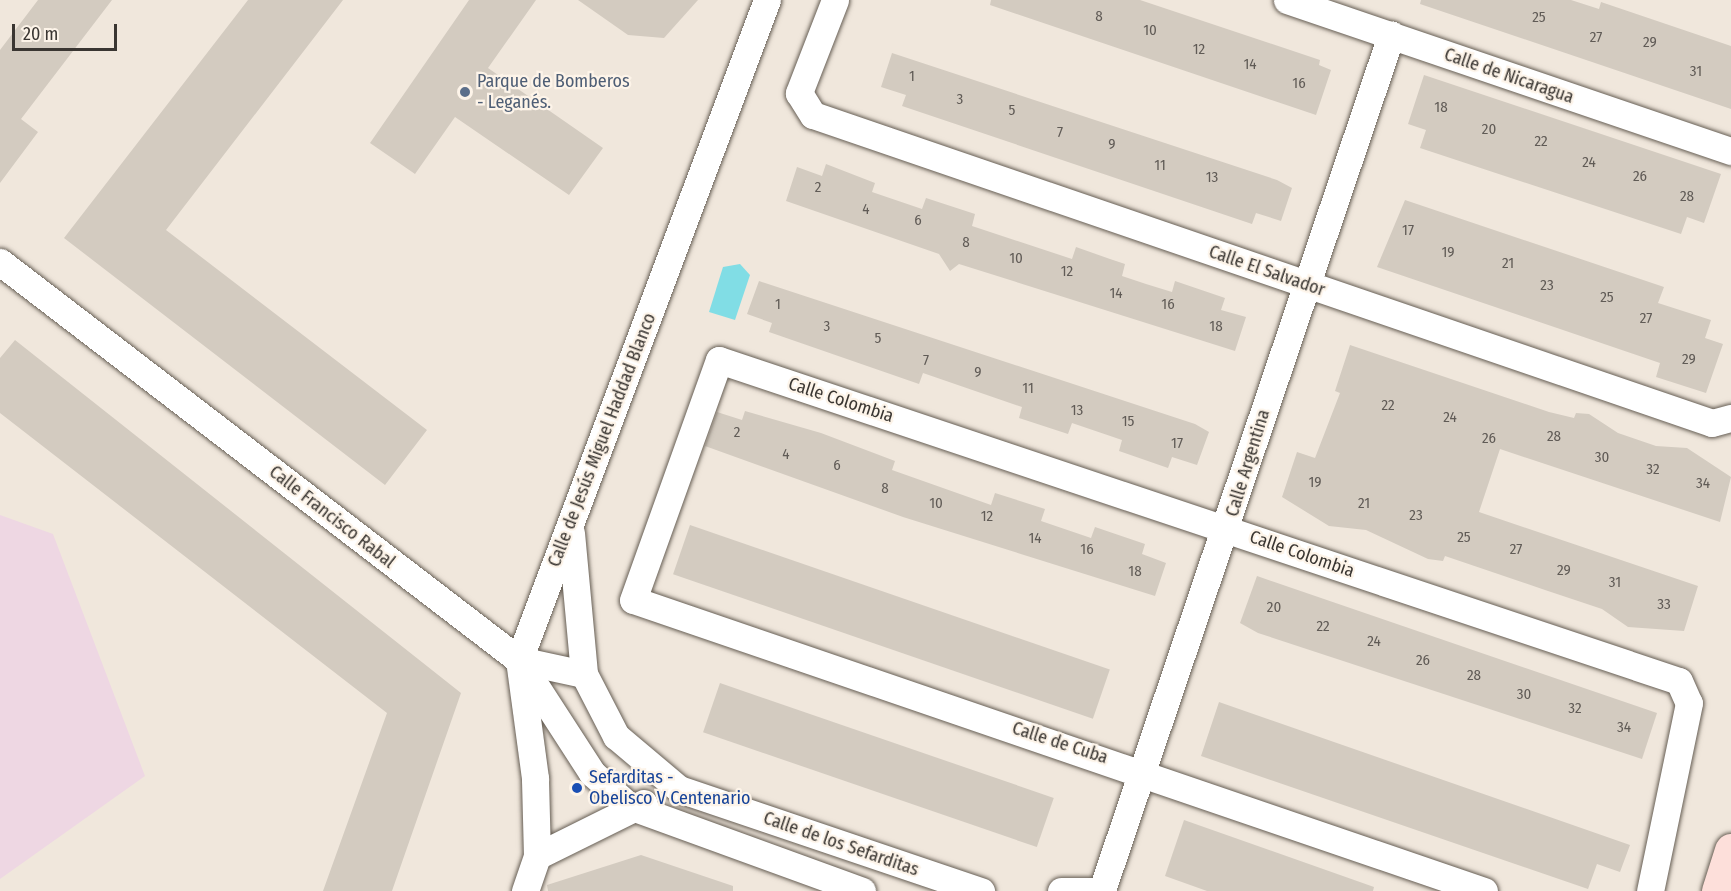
<!DOCTYPE html>
<html>
<head>
<meta charset="utf-8">
<style>
	body { margin:0 }
	#map { position:relative; width:1731px; height:891px; overflow:hidden; background:#f0e7dc; font-family:"Fira Sans Condensed",sans-serif }
	div>[style] { position:absolute }
	[style*='--x'] { left:calc(var(--x)*1px); top:calc(var(--y)*1px); width:calc(var(--w)*1px); rotate:calc(var(--a)*1deg) }
	.education>* { inset:0; background:#eed7e3 }
	.water>* { inset:0; background:#81dde5 }
	.building>* { inset:0; background:#d3cbc0; transform-origin:0 0 }
	.roads { filter:drop-shadow(0 0 2px #665e54) drop-shadow(0 0 2px #665e54) }
	.street>* { height:27px; margin:-13.5px; padding:0 13.5px; transform-origin:13.5px; border-radius:13.5px; background:#fff }
	.primary>* { height:33px; margin:-16.5px; padding:0 16.5px; transform-origin:16.5px; border-radius:16.5px; background:#fddfda }
	.dots>* { width:16px; height:16px; translate:-50% -50%; box-sizing:border-box; border:3px solid #fdf4e9; border-radius:50% }
	span { translate:-50% -50%; white-space:nowrap; text-align:center; line-height:1.15; -webkit-text-stroke:4.5px #fdf4e9; paint-order:stroke }
	.number-label { font-size:15px; color:#605b56 }
	.number-label span { -webkit-text-stroke-width:0 }
	.street-label { font-size:18px; color:#3a3632 }
	.service-label { font-size:18px; color:#4e5e75 }
	.left { translate:0 -50%; text-align:left }
	.transit-label { font-size:18px; color:#164399 }
	.scale { position:absolute; left:12px; top:24px; width:105px; height:27px; box-sizing:border-box; border:3px solid #3a3632; border-top:0; padding-left:8px; font-size:18px; line-height:21px; white-space:nowrap; color:#3a3632; -webkit-text-stroke:4px #fdf4e9; paint-order:stroke }
</style>
</head>
<body>
<div id="map">
	<div class="education">
		<div style="clip-path:polygon(0 515px,53px 534px,145px 776px,0 879px)"></div>
	</div>
	<div class="water">
		<div style="clip-path:polygon(740px 264px,750px 275px,735px 320px,709px 312px,723px 267px)"></div>
	</div>
	<div class="building">
		<div style="clip-path:polygon(38px 0,112px 0,21px 119px,38px 132px,0 183px,0 50px)"></div>
		<div style="clip-path:polygon(248px 0,343px 0,166px 230px,427px 430px,385px 485px,64px 238px)"></div>
		<div style="clip-path:polygon(469px 0,536px 0,488px 68px,603px 148px,569px 195px,455px 117px,415px 174px,370px 143px)"></div>
		<div style="clip-path:polygon(578px 0,698px 0,664px 38px,628px 35px)"></div>
		<div style="clip-path:polygon(991px 0,1140px 0,1320px 60px,1319px 65px,1331px 70px,1316px 115px,990px 5px)"></div>
		<div style="clip-path:polygon(1421px 0,1571px 0,1599px 9px,1601px 2px,1731px 46px,1731px 109px,1420px 4px)"></div>
		<div style="clip-path:polygon(892px 53px,1277px 180px,1292px 188px,1281px 221px,1256px 213px,1252px 224px,902px 106px,906px 95px,881px 87px)"></div>
		<div style="clip-path:polygon(1424px 75px,1721px 174px,1704px 223px,1687px 217px,1681px 234px,1420px 148px,1426px 130px,1408px 124px)"></div>
		<div style="clip-path:polygon(826px 164px,875px 183px,872px 192px,922px 209px,926px 198px,975px 214px,972px 226px,1072px 259px,1076px 247px,1110px 259px,1125px 264px,1122px 276px,1146px 284px,1172px 292px,1175px 281px,1225px 298px,1221px 310px,1246px 317px,1235px 351px,959px 264px,950px 271px,939px 254px,786px 201px,797px 167px,822px 176px)"></div>
		<div style="clip-path:polygon(1405px 200px,1664px 287px,1658px 303px,1711px 320px,1705px 338px,1723px 344px,1706px 393px,1656px 377px,1660px 363px,1377px 267px)"></div>
		<div style="clip-path:polygon(759px 281px,1195px 424px,1209px 432px,1197px 465px,1172px 457px,1168px 468px,1119px 451px,1122px 440px,1072px 423px,1068px 434px,1019px 418px,1022px 407px,923px 373px,919px 384px,769px 332px,772px 323px,747px 314px)"></div>
		<div style="clip-path:polygon(15px 340px,461px 693px,392px 891px,323px 891px,387px 713px,0 413px,0 358px)"></div>
		<div style="clip-path:polygon(1350px 345px,1549px 412px,1574px 418px,1576px 413px,1589px 414px,1618px 433px,1656px 446px,1687px 448px,1731px 477px,1720px 522px,1500px 449px,1479px 512px,1698px 586px,1684px 631px,1628px 627px,1602px 609px,1545px 590px,1445px 556px,1443px 561px,1428px 559px,1366px 530px,1329px 526px,1282px 497px,1297px 452px,1315px 458px,1340px 393px,1335px 391px)"></div>
		<div style="clip-path:polygon(745px 411px,821px 433px,895px 461px,892px 470px,991px 505px,995px 493px,1045px 509px,1041px 521px,1091px 538px,1095px 527px,1145px 544px,1142px 554px,1166px 563px,1155px 596px,903px 517px,705px 446px,717px 412px,742px 420px)"></div>
		<div style="left:690px;top:525px;width:444px;height:52px;rotate:19deg"></div>
		<div style="clip-path:polygon(1257px 576px,1657px 713px,1642px 759px,1258px 633px,1240px 623px)"></div>
		<div style="left:720px;top:683px;width:353px;height:52px;rotate:19deg"></div>
		<div style="clip-path:polygon(1219px 702px,1630px 845px,1620px 872px,1597px 864px,1588px 889px,1201px 756px)"></div>
		<div style="clip-path:polygon(1184px 820px,1374px 887px,1373px 891px,1207px 891px,1165px 876px)"></div>
		<div style="clip-path:polygon(641px 855px,733px 886px,733px 891px,548px 891px,547px 885px)"></div>
	</div>
	<div class="roads">
		<div class="street">
			<div style="--x:835;--y:0;--w:100;--a:111.2"></div>
			<div style="--x:799;--y:93;--w:26;--a:58"></div>
			<div style="--x:813;--y:115;--w:950;--a:18.91"></div>
			<div style="--x:1712;--y:423;--w:20;--a:-15"></div>
			<div style="--x:1287;--y:0;--w:469;--a:18.8"></div>
			<div style="--x:0;--y:262;--w:654;--a:37.48"></div>
			<div style="--x:519;--y:660;--w:135;--a:57.1"></div>
			<div style="--x:592;--y:773;--w:50;--a:41.7"></div>
			<div style="--x:629;--y:806;--w:248;--a:20"></div>
			<div style="--x:571;--y:533;--w:142;--a:84.7"></div>
			<div style="--x:584;--y:674;--w:70;--a:62.7"></div>
			<div style="--x:616;--y:736;--w:82;--a:40.1"></div>
			<div style="--x:679;--y:789;--w:319;--a:18.7"></div>
			<div style="--x:519;--y:660;--w:66;--a:12.2"></div>
			<div style="--x:537;--y:856;--w:119;--a:-26.4"></div>
			<div style="--x:1102;--y:890;--w:903;--a:-71.32"></div>
			<div style="--x:525;--y:891;--w:37;--a:-71"></div>
			<div style="--x:537;--y:856;--w:78;--a:-91.5"></div>
			<div style="--x:535;--y:778;--w:119;--a:-97.7"></div>
			<div style="--x:519;--y:660;--w:705;--a:-69.41"></div>
			<div style="--x:1061;--y:891;--w:41;--a:0"></div>
			<div style="--x:1484;--y:891;--w:899;--a:-161.12"></div>
			<div style="--x:633;--y:600;--w:255;--a:-70.3"></div>
			<div style="--x:719;--y:360;--w:1012;--a:18.49"></div>
			<div style="--x:1679;--y:681;--w:24;--a:66"></div>
			<div style="--x:1689;--y:703;--w:192;--a:101.7"></div>
		</div>
		<div class="primary">
			<div style="--x:1718;--y:891;--w:43;--a:-72.4"></div>
		</div>
	</div>
	<div class="dots">
		<div style="left:465px;top:92px;background:#5c6f8a"></div>
		<div style="left:577px;top:788px;background:#1a4fb4"></div>
	</div>
	<div class="number-label">
		<span style="left:1099px;top:17px">8</span>
		<span style="left:1539px;top:18px">25</span>
		<span style="left:1150px;top:31px">10</span>
		<span style="left:1596px;top:38px">27</span>
		<span style="left:1650px;top:43px">29</span>
		<span style="left:1199px;top:50px">12</span>
		<span style="left:1250px;top:65px">14</span>
		<span style="left:1696px;top:72px">31</span>
		<span style="left:912px;top:77px">1</span>
		<span style="left:1299px;top:84px">16</span>
		<span style="left:960px;top:100px">3</span>
		<span style="left:1441px;top:108px">18</span>
		<span style="left:1012px;top:111px">5</span>
		<span style="left:1489px;top:130px">20</span>
		<span style="left:1060px;top:133px">7</span>
		<span style="left:1541px;top:142px">22</span>
		<span style="left:1112px;top:145px">9</span>
		<span style="left:1589px;top:163px">24</span>
		<span style="left:1160px;top:166px">11</span>
		<span style="left:1640px;top:177px">26</span>
		<span style="left:1212px;top:178px">13</span>
		<span style="left:818px;top:188px">2</span>
		<span style="left:1687px;top:197px">28</span>
		<span style="left:866px;top:210px">4</span>
		<span style="left:918px;top:221px">6</span>
		<span style="left:1408px;top:231px">17</span>
		<span style="left:966px;top:243px">8</span>
		<span style="left:1448px;top:253px">19</span>
		<span style="left:1016px;top:259px">10</span>
		<span style="left:1508px;top:264px">21</span>
		<span style="left:1067px;top:272px">12</span>
		<span style="left:1547px;top:286px">23</span>
		<span style="left:1116px;top:294px">14</span>
		<span style="left:1607px;top:298px">25</span>
		<span style="left:778px;top:305px">1</span>
		<span style="left:1168px;top:305px">16</span>
		<span style="left:1646px;top:319px">27</span>
		<span style="left:827px;top:327px">3</span>
		<span style="left:1216px;top:327px">18</span>
		<span style="left:878px;top:339px">5</span>
		<span style="left:1689px;top:360px">29</span>
		<span style="left:926px;top:361px">7</span>
		<span style="left:978px;top:373px">9</span>
		<span style="left:1028px;top:389px">11</span>
		<span style="left:1388px;top:406px">22</span>
		<span style="left:1077px;top:411px">13</span>
		<span style="left:1450px;top:418px">24</span>
		<span style="left:1128px;top:422px">15</span>
		<span style="left:737px;top:433px">2</span>
		<span style="left:1554px;top:437px">28</span>
		<span style="left:1489px;top:439px">26</span>
		<span style="left:1177px;top:444px">17</span>
		<span style="left:786px;top:455px">4</span>
		<span style="left:1602px;top:458px">30</span>
		<span style="left:837px;top:466px">6</span>
		<span style="left:1653px;top:470px">32</span>
		<span style="left:1315px;top:483px">19</span>
		<span style="left:1703px;top:484px">34</span>
		<span style="left:885px;top:489px">8</span>
		<span style="left:936px;top:504px">10</span>
		<span style="left:1364px;top:504px">21</span>
		<span style="left:1416px;top:516px">23</span>
		<span style="left:987px;top:517px">12</span>
		<span style="left:1464px;top:538px">25</span>
		<span style="left:1035px;top:539px">14</span>
		<span style="left:1087px;top:550px">16</span>
		<span style="left:1516px;top:550px">27</span>
		<span style="left:1564px;top:571px">29</span>
		<span style="left:1135px;top:572px">18</span>
		<span style="left:1615px;top:583px">31</span>
		<span style="left:1664px;top:605px">33</span>
		<span style="left:1274px;top:608px">20</span>
		<span style="left:1323px;top:627px">22</span>
		<span style="left:1374px;top:642px">24</span>
		<span style="left:1423px;top:661px">26</span>
		<span style="left:1474px;top:676px">28</span>
		<span style="left:1524px;top:695px">30</span>
		<span style="left:1575px;top:709px">32</span>
		<span style="left:1624px;top:728px">34</span>
	</div>
	<div class="street-label">
		<span style="left:1509px;top:76px;rotate:19deg">Calle de Nicaragua</span>
		<span style="left:1267px;top:271px;rotate:19deg">Calle El Salvador</span>
		<span style="left:841px;top:400px;rotate:18deg">Calle Colombia</span>
		<span style="left:602px;top:440px;rotate:-69deg">Calle de Jesús Miguel Haddad Blanco</span>
		<span style="left:1248px;top:463px;rotate:-73deg">Calle Argentina</span>
		<span style="left:332px;top:517px;rotate:38deg">Calle Francisco Rabal</span>
		<span style="left:1302px;top:554px;rotate:19deg">Calle Colombia</span>
		<span style="left:1060px;top:743px;rotate:18deg">Calle de Cuba</span>
		<span style="left:841px;top:844px;rotate:19deg">Calle de los Sefarditas</span>
	</div>
	<div class="service-label">
		<span class="left" style="left:477px;top:92px">Parque de Bomberos<br>- Leganés.</span>
	</div>
	<div class="transit-label">
		<span class="left" style="left:589px;top:788px">Sefarditas -<br>Obelisco V Centenario</span>
	</div>
	<div class="scale">20 m</div>
</div>
</body>
</html>
